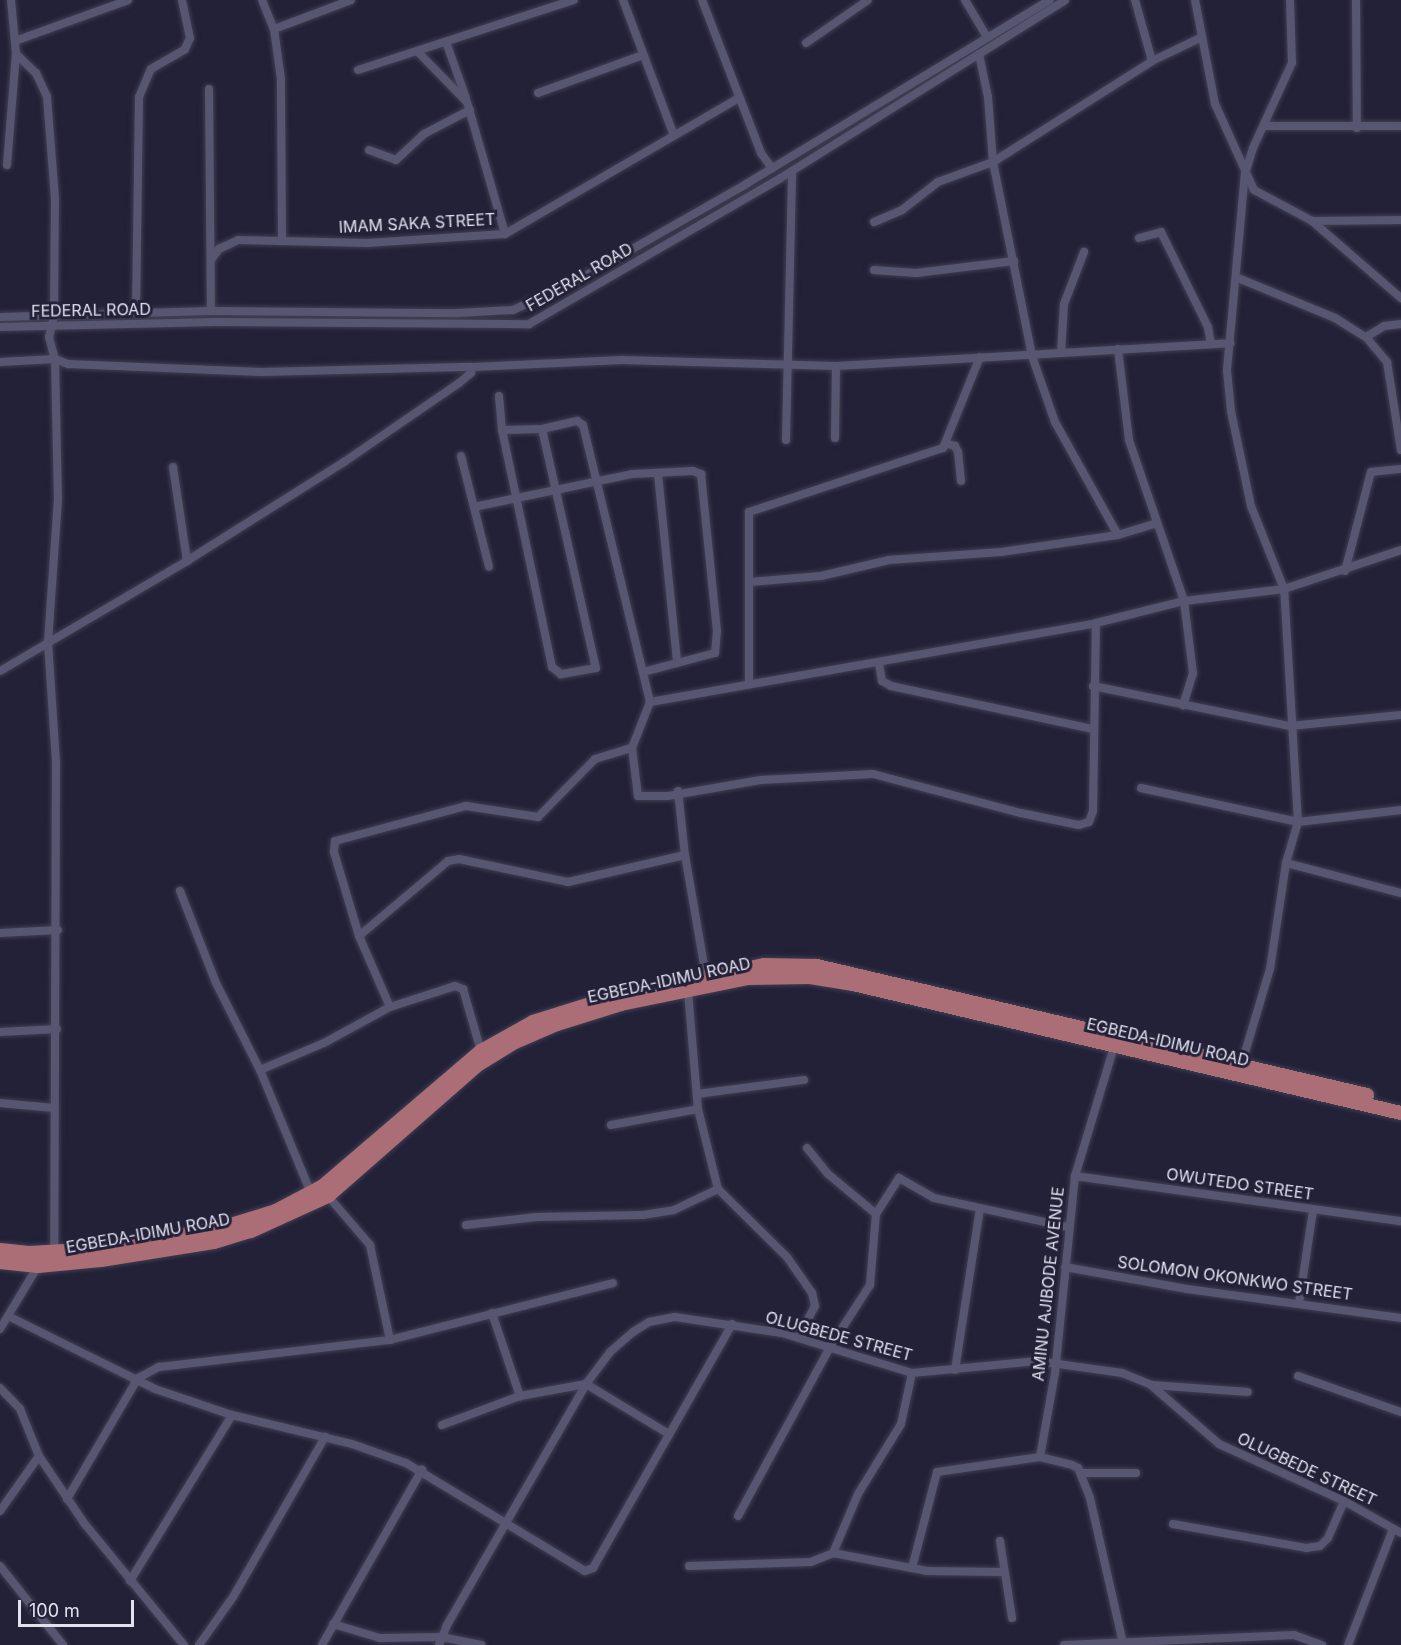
<!DOCTYPE html>
<html>
<head>
<meta charset="utf-8">
<style>
	body { margin:0 }
	#map { position:relative; width:1401px; height:1645px; overflow:hidden; background:#222138; font-family:Inter,sans-serif }
	div>[style] { position:absolute }
	[style*='--x'] { left:calc(var(--x)*1px); top:calc(var(--y)*1px); width:calc(var(--w)*1px); rotate:calc(var(--a)*1deg) }
	.roads { filter:drop-shadow(0 0 2px #3f3e51) drop-shadow(0 0 2px #3f3e51) }
	.minor>* { height:8px; margin:-4px; padding:0 4px; transform-origin:4px; border-radius:4px; background:#575670 }
	.primary>* { height:14px; margin:-7px; padding:0 7px; transform-origin:7px; border-radius:7px; background:#ac6e76 }
	span { translate:-50% -50%; white-space:nowrap; text-align:center; line-height:1.15; -webkit-text-stroke:6px #222138; paint-order:stroke }
	.street-label { font-size:16px; color:#e1e1f0 }
	.scale { position:absolute; left:18px; top:1600px; width:116px; height:27px; box-sizing:border-box; border:3px solid #e1e1f0; border-top:0; padding-left:8px; font-size:18px; line-height:21px; white-space:nowrap; color:#e1e1f0; -webkit-text-stroke:4px #222138; paint-order:stroke }
</style>
</head>
<body>
<div id="map">
	<div class="roads">
		<div class="minor">
			<div style="--x:11;--y:0;--w:54;--a:84.7"></div>
			<div style="--x:16;--y:54;--w:28;--a:44"></div>
			<div style="--x:36;--y:73;--w:26;--a:65"></div>
			<div style="--x:47;--y:97;--w:102;--a:85.5"></div>
			<div style="--x:55;--y:199;--w:117;--a:90.5"></div>
			<div style="--x:54;--y:316;--w:22;--a:103"></div>
			<div style="--x:49;--y:337;--w:23;--a:75"></div>
			<div style="--x:55;--y:359;--w:140;--a:88.8"></div>
			<div style="--x:58;--y:499;--w:143;--a:94"></div>
			<div style="--x:48;--y:642;--w:119;--a:86.2"></div>
			<div style="--x:56;--y:761;--w:490;--a:90.2"></div>
			<div style="--x:262;--y:0;--w:31;--a:68"></div>
			<div style="--x:623;--y:0;--w:145;--a:69.4"></div>
			<div style="--x:702;--y:0;--w:164;--a:68.9"></div>
			<div style="--x:761;--y:153;--w:19;--a:54"></div>
			<div style="--x:965;--y:0;--w:43;--a:59.3"></div>
			<div style="--x:1135;--y:0;--w:63;--a:74.4"></div>
			<div style="--x:1195;--y:0;--w:106;--a:79.1"></div>
			<div style="--x:1215;--y:104;--w:94;--a:65.6"></div>
			<div style="--x:1254;--y:190;--w:66;--a:28.1"></div>
			<div style="--x:1312;--y:221;--w:118;--a:40.9"></div>
			<div style="--x:1356;--y:0;--w:128;--a:89.6"></div>
			<div style="--x:15;--y:41;--w:120;--a:-19.9"></div>
			<div style="--x:446;--y:42;--w:59;--a:70.3"></div>
			<div style="--x:806;--y:43;--w:75;--a:-34.7"></div>
			<div style="--x:417;--y:51;--w:71;--a:45.6"></div>
			<div style="--x:467;--y:102;--w:137;--a:73.9"></div>
			<div style="--x:979;--y:54;--w:44;--a:78.2"></div>
			<div style="--x:988;--y:97;--w:65;--a:85.6"></div>
			<div style="--x:993;--y:162;--w:198;--a:78.6"></div>
			<div style="--x:1032;--y:356;--w:70;--a:70.8"></div>
			<div style="--x:1055;--y:422;--w:129;--a:60.9"></div>
			<div style="--x:358;--y:70;--w:227;--a:-18"></div>
			<div style="--x:209;--y:89;--w:222;--a:89.5"></div>
			<div style="--x:538;--y:93;--w:112;--a:-19.9"></div>
			<div style="--x:1264;--y:126;--w:137;--a:0"></div>
			<div style="--x:369;--y:150;--w:29;--a:20"></div>
			<div style="--x:396;--y:160;--w:38;--a:-43"></div>
			<div style="--x:424;--y:134;--w:52;--a:-27.6"></div>
			<div style="--x:7;--y:165;--w:111;--a:-85.4"></div>
			<div style="--x:1312;--y:221;--w:89;--a:-0.6"></div>
			<div style="--x:874;--y:222;--w:30;--a:-23"></div>
			<div style="--x:902;--y:210;--w:46;--a:-37.9"></div>
			<div style="--x:938;--y:182;--w:59;--a:-20"></div>
			<div style="--x:993;--y:162;--w:188;--a:-32.4"></div>
			<div style="--x:1152;--y:61;--w:53;--a:-25.6"></div>
			<div style="--x:1139;--y:238;--w:23;--a:-15"></div>
			<div style="--x:1161;--y:232;--w:106;--a:63.7"></div>
			<div style="--x:1208;--y:327;--w:17;--a:80"></div>
			<div style="--x:282;--y:240;--w:161;--a:-90.4"></div>
			<div style="--x:281;--y:79;--w:50;--a:-98"></div>
			<div style="--x:274;--y:29;--w:82;--a:-20.6"></div>
			<div style="--x:211;--y:260;--w:14;--a:-54"></div>
			<div style="--x:219;--y:249;--w:21;--a:-25"></div>
			<div style="--x:238;--y:240;--w:129;--a:1.3"></div>
			<div style="--x:367;--y:243;--w:138;--a:-3.7"></div>
			<div style="--x:505;--y:234;--w:271;--a:-30.2"></div>
			<div style="--x:874;--y:270;--w:42;--a:4.1"></div>
			<div style="--x:916;--y:273;--w:99;--a:-7"></div>
			<div style="--x:1238;--y:278;--w:105;--a:22.4"></div>
			<div style="--x:1335;--y:318;--w:36;--a:32"></div>
			<div style="--x:1366;--y:337;--w:33;--a:50"></div>
			<div style="--x:1387;--y:362;--w:89;--a:81"></div>
			<div style="--x:136;--y:313;--w:216;--a:-89.2"></div>
			<div style="--x:139;--y:97;--w:30;--a:-67"></div>
			<div style="--x:151;--y:69;--w:39;--a:-30"></div>
			<div style="--x:185;--y:49;--w:12;--a:-66"></div>
			<div style="--x:190;--y:38;--w:39;--a:-102"></div>
			<div style="--x:0;--y:317;--w:211;--a:-1.6"></div>
			<div style="--x:211;--y:311;--w:247;--a:0.5"></div>
			<div style="--x:458;--y:313;--w:55;--a:-3.1"></div>
			<div style="--x:513;--y:310;--w:64;--a:-24.1"></div>
			<div style="--x:571;--y:284;--w:202;--a:-29.7"></div>
			<div style="--x:746;--y:184;--w:355;--a:-31.2"></div>
			<div style="--x:0;--y:327;--w:215;--a:-1.3"></div>
			<div style="--x:215;--y:322;--w:314;--a:0.4"></div>
			<div style="--x:529;--y:324;--w:289;--a:-30.1"></div>
			<div style="--x:779;--y:179;--w:337;--a:-32"></div>
			<div style="--x:1366;--y:337;--w:21;--a:-31"></div>
			<div style="--x:1384;--y:326;--w:17;--a:-7"></div>
			<div style="--x:1118;--y:349;--w:92;--a:83.1"></div>
			<div style="--x:1129;--y:440;--w:170;--a:71.1"></div>
			<div style="--x:1184;--y:601;--w:73;--a:82.9"></div>
			<div style="--x:1193;--y:673;--w:34;--a:107"></div>
			<div style="--x:1061;--y:353;--w:49;--a:-86.5"></div>
			<div style="--x:1064;--y:304;--w:56;--a:-69"></div>
			<div style="--x:0;--y:362;--w:55;--a:-3.1"></div>
			<div style="--x:55;--y:359;--w:14;--a:21"></div>
			<div style="--x:68;--y:364;--w:193;--a:2.4"></div>
			<div style="--x:261;--y:372;--w:211;--a:-1.4"></div>
			<div style="--x:472;--y:367;--w:6;--a:99"></div>
			<div style="--x:471;--y:373;--w:16;--a:140"></div>
			<div style="--x:459;--y:383;--w:140;--a:145.5"></div>
			<div style="--x:344;--y:462;--w:186;--a:147.8"></div>
			<div style="--x:187;--y:561;--w:217;--a:149.5"></div>
			<div style="--x:472;--y:367;--w:150;--a:-2.7"></div>
			<div style="--x:622;--y:360;--w:214;--a:1.6"></div>
			<div style="--x:836;--y:366;--w:395;--a:-3.3"></div>
			<div style="--x:499;--y:396;--w:34;--a:85"></div>
			<div style="--x:542;--y:429;--w:245;--a:77.3"></div>
			<div style="--x:596;--y:668;--w:36;--a:170"></div>
			<div style="--x:561;--y:674;--w:11;--a:-142"></div>
			<div style="--x:552;--y:667;--w:242;--a:-101.9"></div>
			<div style="--x:502;--y:430;--w:40;--a:-1.4"></div>
			<div style="--x:542;--y:429;--w:36;--a:-13"></div>
			<div style="--x:577;--y:421;--w:7;--a:34"></div>
			<div style="--x:583;--y:425;--w:285;--a:76.4"></div>
			<div style="--x:650;--y:702;--w:49;--a:111.4"></div>
			<div style="--x:632;--y:748;--w:48;--a:82.9"></div>
			<div style="--x:638;--y:796;--w:30;--a:0"></div>
			<div style="--x:668;--y:796;--w:94;--a:-9.8"></div>
			<div style="--x:761;--y:780;--w:112;--a:-3.1"></div>
			<div style="--x:873;--y:774;--w:153;--a:14.8"></div>
			<div style="--x:1021;--y:813;--w:59;--a:11.7"></div>
			<div style="--x:1079;--y:825;--w:10;--a:-17"></div>
			<div style="--x:1089;--y:822;--w:12;--a:-70"></div>
			<div style="--x:1093;--y:811;--w:188;--a:-89.1"></div>
			<div style="--x:835;--y:438;--w:72;--a:-89.2"></div>
			<div style="--x:786;--y:440;--w:269;--a:-88.7"></div>
			<div style="--x:948;--y:444;--w:7;--a:16"></div>
			<div style="--x:955;--y:446;--w:7;--a:63"></div>
			<div style="--x:958;--y:452;--w:29;--a:84"></div>
			<div style="--x:461;--y:456;--w:114;--a:75.8"></div>
			<div style="--x:173;--y:467;--w:95;--a:81.5"></div>
			<div style="--x:658;--y:474;--w:188;--a:84.2"></div>
			<div style="--x:474;--y:507;--w:161;--a:-11.8"></div>
			<div style="--x:632;--y:474;--w:61;--a:-2.8"></div>
			<div style="--x:693;--y:471;--w:9;--a:21"></div>
			<div style="--x:701;--y:474;--w:158;--a:84.2"></div>
			<div style="--x:717;--y:631;--w:22;--a:95"></div>
			<div style="--x:715;--y:653;--w:74;--a:165.2"></div>
			<div style="--x:1345;--y:571;--w:102;--a:-75.3"></div>
			<div style="--x:1371;--y:472;--w:30;--a:-6"></div>
			<div style="--x:750;--y:582;--w:71;--a:-4.8"></div>
			<div style="--x:821;--y:576;--w:70;--a:-13.2"></div>
			<div style="--x:889;--y:560;--w:112;--a:-4.1"></div>
			<div style="--x:1001;--y:552;--w:118;--a:-8.3"></div>
			<div style="--x:1118;--y:535;--w:39;--a:-17"></div>
			<div style="--x:879;--y:664;--w:17;--a:80"></div>
			<div style="--x:882;--y:681;--w:10;--a:29"></div>
			<div style="--x:891;--y:686;--w:207;--a:12"></div>
			<div style="--x:749;--y:683;--w:171;--a:-90"></div>
			<div style="--x:749;--y:512;--w:204;--a:-18.3"></div>
			<div style="--x:943;--y:448;--w:98;--a:-67.9"></div>
			<div style="--x:1093;--y:686;--w:201;--a:11.5"></div>
			<div style="--x:1290;--y:726;--w:112;--a:-5.7"></div>
			<div style="--x:650;--y:702;--w:453;--a:-10"></div>
			<div style="--x:1096;--y:623;--w:91;--a:-14"></div>
			<div style="--x:1184;--y:601;--w:101;--a:-6.8"></div>
			<div style="--x:1284;--y:589;--w:123;--a:-18.4"></div>
			<div style="--x:1141;--y:788;--w:161;--a:12.2"></div>
			<div style="--x:1298;--y:822;--w:104;--a:-6.6"></div>
			<div style="--x:678;--y:791;--w:64;--a:83.8"></div>
			<div style="--x:685;--y:855;--w:124;--a:80.2"></div>
			<div style="--x:1286;--y:863;--w:119;--a:14.6"></div>
			<div style="--x:180;--y:891;--w:99;--a:68.6"></div>
			<div style="--x:216;--y:983;--w:97;--a:63.2"></div>
			<div style="--x:260;--y:1070;--w:133;--a:67.5"></div>
			<div style="--x:0;--y:933;--w:58;--a:-3"></div>
			<div style="--x:359;--y:936;--w:116;--a:-40.1"></div>
			<div style="--x:448;--y:861;--w:11;--a:-10"></div>
			<div style="--x:459;--y:859;--w:111;--a:11.9"></div>
			<div style="--x:568;--y:882;--w:120;--a:-13"></div>
			<div style="--x:688;--y:991;--w:118;--a:85.2"></div>
			<div style="--x:698;--y:1109;--w:82;--a:76"></div>
			<div style="--x:718;--y:1189;--w:97;--a:44.6"></div>
			<div style="--x:787;--y:1257;--w:44;--a:55.2"></div>
			<div style="--x:812;--y:1293;--w:13;--a:77"></div>
			<div style="--x:815;--y:1306;--w:36;--a:118"></div>
			<div style="--x:390;--y:1007;--w:77;--a:-113.6"></div>
			<div style="--x:359;--y:936;--w:88;--a:-106.6"></div>
			<div style="--x:334;--y:852;--w:11;--a:-85"></div>
			<div style="--x:335;--y:841;--w:136;--a:-15"></div>
			<div style="--x:466;--y:806;--w:73;--a:8.7"></div>
			<div style="--x:538;--y:817;--w:81;--a:-45.5"></div>
			<div style="--x:595;--y:759;--w:39;--a:-17"></div>
			<div style="--x:0;--y:1032;--w:57;--a:-3"></div>
			<div style="--x:1241;--y:1066;--w:101;--a:-73.4"></div>
			<div style="--x:1270;--y:969;--w:107;--a:-81.4"></div>
			<div style="--x:1286;--y:863;--w:43;--a:-73.7"></div>
			<div style="--x:1298;--y:822;--w:233;--a:-93.4"></div>
			<div style="--x:1284;--y:589;--w:89;--a:-111.7"></div>
			<div style="--x:1251;--y:506;--w:97;--a:-101.9"></div>
			<div style="--x:1231;--y:411;--w:41;--a:-95.6"></div>
			<div style="--x:1227;--y:370;--w:197;--a:-84.8"></div>
			<div style="--x:1245;--y:174;--w:27;--a:-73"></div>
			<div style="--x:1253;--y:148;--w:94;--a:-65.4"></div>
			<div style="--x:1292;--y:63;--w:63;--a:-91.8"></div>
			<div style="--x:260;--y:1070;--w:69;--a:-22.9"></div>
			<div style="--x:324;--y:1043;--w:75;--a:-28.6"></div>
			<div style="--x:390;--y:1007;--w:68;--a:-17.9"></div>
			<div style="--x:455;--y:986;--w:9;--a:21"></div>
			<div style="--x:463;--y:989;--w:65;--a:73.8"></div>
			<div style="--x:697;--y:1094;--w:108;--a:-7.5"></div>
			<div style="--x:0;--y:1103;--w:54;--a:5.3"></div>
			<div style="--x:611;--y:1125;--w:88;--a:-10.4"></div>
			<div style="--x:807;--y:1148;--w:33;--a:51"></div>
			<div style="--x:828;--y:1174;--w:62;--a:39.8"></div>
			<div style="--x:1075;--y:1176;--w:329;--a:7.9"></div>
			<div style="--x:328;--y:1196;--w:65;--a:49.4"></div>
			<div style="--x:370;--y:1245;--w:97;--a:78.1"></div>
			<div style="--x:466;--y:1225;--w:71;--a:-6.4"></div>
			<div style="--x:537;--y:1217;--w:106;--a:-1.1"></div>
			<div style="--x:643;--y:1215;--w:31;--a:-9"></div>
			<div style="--x:674;--y:1210;--w:49;--a:-25.5"></div>
			<div style="--x:1065;--y:1267;--w:124;--a:10.2"></div>
			<div style="--x:1187;--y:1289;--w:216;--a:7.7"></div>
			<div style="--x:1299;--y:1303;--w:94;--a:-81.4"></div>
			<div style="--x:492;--y:1313;--w:88;--a:71.4"></div>
			<div style="--x:8;--y:1316;--w:164;--a:26.4"></div>
			<div style="--x:155;--y:1389;--w:81;--a:18.7"></div>
			<div style="--x:232;--y:1415;--w:123;--a:13.6"></div>
			<div style="--x:352;--y:1444;--w:57;--a:19.4"></div>
			<div style="--x:406;--y:1463;--w:209;--a:31.1"></div>
			<div style="--x:585;--y:1571;--w:9;--a:-21"></div>
			<div style="--x:593;--y:1568;--w:281;--a:-60.3"></div>
			<div style="--x:0;--y:1329;--w:74;--a:-58.9"></div>
			<div style="--x:955;--y:1370;--w:163;--a:-81.2"></div>
			<div style="--x:1298;--y:1376;--w:109;--a:19.3"></div>
			<div style="--x:1152;--y:1385;--w:96;--a:4.2"></div>
			<div style="--x:0;--y:1388;--w:29;--a:46"></div>
			<div style="--x:20;--y:1409;--w:51;--a:68"></div>
			<div style="--x:39;--y:1456;--w:81;--a:56.1"></div>
			<div style="--x:84;--y:1523;--w:158;--a:50.7"></div>
			<div style="--x:442;--y:1425;--w:83;--a:-20.4"></div>
			<div style="--x:520;--y:1396;--w:67;--a:-10.3"></div>
			<div style="--x:586;--y:1384;--w:97;--a:31.1"></div>
			<div style="--x:1040;--y:1457;--w:85;--a:-79.9"></div>
			<div style="--x:1055;--y:1373;--w:198;--a:-84.2"></div>
			<div style="--x:1075;--y:1176;--w:135;--a:-73.2"></div>
			<div style="--x:1081;--y:1473;--w:55;--a:0"></div>
			<div style="--x:67;--y:1499;--w:140;--a:-59.6"></div>
			<div style="--x:138;--y:1378;--w:24;--a:-28"></div>
			<div style="--x:159;--y:1367;--w:233;--a:-6.7"></div>
			<div style="--x:390;--y:1340;--w:230;--a:-14.3"></div>
			<div style="--x:0;--y:1511;--w:67;--a:-54.7"></div>
			<div style="--x:738;--y:1516;--w:192;--a:-61.4"></div>
			<div style="--x:830;--y:1347;--w:74;--a:-57.2"></div>
			<div style="--x:870;--y:1285;--w:71;--a:-85.2"></div>
			<div style="--x:876;--y:1214;--w:43;--a:-57.4"></div>
			<div style="--x:899;--y:1178;--w:40;--a:29.7"></div>
			<div style="--x:934;--y:1198;--w:137;--a:12.2"></div>
			<div style="--x:1173;--y:1524;--w:135;--a:10.2"></div>
			<div style="--x:1306;--y:1548;--w:14;--a:-8"></div>
			<div style="--x:1320;--y:1546;--w:11;--a:-45"></div>
			<div style="--x:1328;--y:1538;--w:40;--a:-66.6"></div>
			<div style="--x:1000;--y:1541;--w:78;--a:81.1"></div>
			<div style="--x:833;--y:1553;--w:64;--a:-67"></div>
			<div style="--x:858;--y:1494;--w:82;--a:-58.4"></div>
			<div style="--x:901;--y:1424;--w:52;--a:-77.8"></div>
			<div style="--x:0;--y:1566;--w:101;--a:51.4"></div>
			<div style="--x:689;--y:1566;--w:122;--a:-1.9"></div>
			<div style="--x:811;--y:1562;--w:24;--a:-22"></div>
			<div style="--x:833;--y:1553;--w:96;--a:10.8"></div>
			<div style="--x:927;--y:1571;--w:76;--a:0.8"></div>
			<div style="--x:912;--y:1568;--w:99;--a:-75.4"></div>
			<div style="--x:937;--y:1472;--w:104;--a:-8.3"></div>
			<div style="--x:1040;--y:1457;--w:33;--a:14"></div>
			<div style="--x:1072;--y:1465;--w:7;--a:27"></div>
			<div style="--x:1078;--y:1468;--w:32;--a:68"></div>
			<div style="--x:1090;--y:1498;--w:149;--a:77.2"></div>
			<div style="--x:130;--y:1581;--w:195;--a:-58.4"></div>
			<div style="--x:333;--y:1624;--w:49;--a:16.6"></div>
			<div style="--x:380;--y:1638;--w:61;--a:-0.9"></div>
			<div style="--x:441;--y:1637;--w:41;--a:11.3"></div>
			<div style="--x:199;--y:1645;--w:59;--a:-54.7"></div>
			<div style="--x:233;--y:1597;--w:185;--a:-60.1"></div>
			<div style="--x:322;--y:1645;--w:202;--a:-60.3"></div>
			<div style="--x:439;--y:1645;--w:22;--a:-68"></div>
			<div style="--x:447;--y:1625;--w:278;--a:-60"></div>
			<div style="--x:586;--y:1384;--w:40;--a:-53"></div>
			<div style="--x:610;--y:1352;--w:30;--a:-41"></div>
			<div style="--x:633;--y:1332;--w:19;--a:-32"></div>
			<div style="--x:649;--y:1322;--w:26;--a:-11"></div>
			<div style="--x:675;--y:1317;--w:108;--a:8.5"></div>
			<div style="--x:782;--y:1333;--w:136;--a:17.1"></div>
			<div style="--x:912;--y:1373;--w:126;--a:-5.5"></div>
			<div style="--x:1037;--y:1361;--w:86;--a:8"></div>
			<div style="--x:1122;--y:1373;--w:31;--a:22"></div>
			<div style="--x:1151;--y:1385;--w:90;--a:40.9"></div>
			<div style="--x:1219;--y:1444;--w:137;--a:24.5"></div>
			<div style="--x:1344;--y:1501;--w:65;--a:29.3"></div>
			<div style="--x:1064;--y:1645;--w:230;--a:-2.5"></div>
			<div style="--x:1294;--y:1635;--w:30;--a:20"></div>
			<div style="--x:1348;--y:1645;--w:124;--a:-68.8"></div>
		</div>
		<div class="primary">
			<div style="--x:698;--y:979;--w:67;--a:-12"></div>
			<div style="--x:764;--y:965;--w:53;--a:1.1"></div>
			<div style="--x:817;--y:966;--w:565;--a:13.2"></div>
			<div style="--x:0;--y:1250;--w:29;--a:6"></div>
			<div style="--x:29;--y:1253;--w:71;--a:-3.2"></div>
			<div style="--x:100;--y:1249;--w:120;--a:-9.6"></div>
			<div style="--x:218;--y:1229;--w:61;--a:-17.2"></div>
			<div style="--x:276;--y:1211;--w:53;--a:-28"></div>
			<div style="--x:323;--y:1186;--w:208;--a:-40.5"></div>
			<div style="--x:481;--y:1051;--w:60;--a:-29.1"></div>
			<div style="--x:533;--y:1022;--w:77;--a:-17.5"></div>
			<div style="--x:0;--y:1262;--w:38;--a:6"></div>
			<div style="--x:38;--y:1266;--w:63;--a:-5.4"></div>
			<div style="--x:101;--y:1260;--w:114;--a:-9.1"></div>
			<div style="--x:214;--y:1242;--w:39;--a:-17"></div>
			<div style="--x:251;--y:1231;--w:85;--a:-24.4"></div>
			<div style="--x:328;--y:1196;--w:201;--a:-41.2"></div>
			<div style="--x:479;--y:1064;--w:42;--a:-31.4"></div>
			<div style="--x:515;--y:1042;--w:46;--a:-23.2"></div>
			<div style="--x:557;--y:1024;--w:67;--a:-17.4"></div>
			<div style="--x:621;--y:1004;--w:130;--a:-11.6"></div>
			<div style="--x:748;--y:978;--w:62;--a:-0.9"></div>
			<div style="--x:810;--y:977;--w:44;--a:9.2"></div>
			<div style="--x:853;--y:984;--w:563;--a:13.25"></div>
		</div>
	</div>
	<div class="street-label">
		<span style="left:417px;top:223px;rotate:-3deg">IMAM SAKA STREET</span>
		<span style="left:579px;top:277px;rotate:-30deg">FEDERAL ROAD</span>
		<span style="left:91px;top:310px;rotate:-1deg">FEDERAL ROAD</span>
		<span style="left:669px;top:980px;rotate:-12deg">EGBEDA-IDIMU ROAD</span>
		<span style="left:1168px;top:1042px;rotate:13deg">EGBEDA-IDIMU ROAD</span>
		<span style="left:1240px;top:1184px;rotate:8deg">OWUTEDO STREET</span>
		<span style="left:148px;top:1233px;rotate:-10deg">EGBEDA-IDIMU ROAD</span>
		<span style="left:1235px;top:1278px;rotate:8deg">SOLOMON OKONKWO STREET</span>
		<span style="left:1048px;top:1284px;rotate:-84deg">AMINU AJIBODE AVENUE</span>
		<span style="left:839px;top:1336px;rotate:15deg">OLUGBEDE STREET</span>
		<span style="left:1307px;top:1469px;rotate:25deg">OLUGBEDE STREET</span>
	</div>
	<div class="scale">100 m</div>
</div>
</body>
</html>
